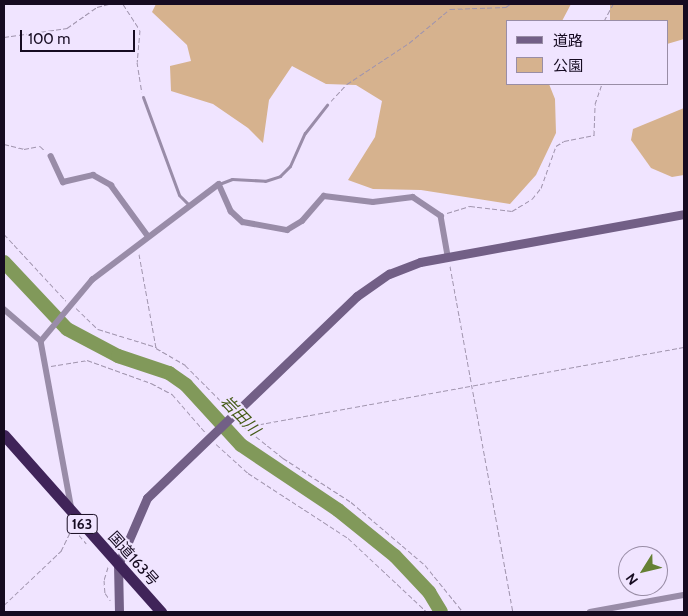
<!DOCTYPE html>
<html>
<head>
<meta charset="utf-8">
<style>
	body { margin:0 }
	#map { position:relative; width:688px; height:616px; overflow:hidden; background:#f0e4ff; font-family:Cabin,"Noto Sans JP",sans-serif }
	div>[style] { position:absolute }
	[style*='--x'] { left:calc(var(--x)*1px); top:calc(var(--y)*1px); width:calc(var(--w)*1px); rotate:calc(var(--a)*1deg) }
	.green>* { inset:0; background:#d6b28e }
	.river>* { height:14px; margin:-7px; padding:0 7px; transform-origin:7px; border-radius:7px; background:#81995a }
	.path>* { height:1px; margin-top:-0.5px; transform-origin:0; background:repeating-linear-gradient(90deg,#a094ad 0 5px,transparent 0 7.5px) }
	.lane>* { height:3px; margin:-1.5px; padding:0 1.5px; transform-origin:1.5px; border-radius:1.5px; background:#998ca8 }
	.street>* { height:5.5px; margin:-2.75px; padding:0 2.75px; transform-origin:2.75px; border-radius:2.75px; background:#998ca8 }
	.secondary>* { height:9px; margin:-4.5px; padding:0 4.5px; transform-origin:4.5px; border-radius:4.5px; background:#725f86 }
	.highway>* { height:11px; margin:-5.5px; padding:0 5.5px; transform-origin:5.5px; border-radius:5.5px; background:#402459 }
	span { translate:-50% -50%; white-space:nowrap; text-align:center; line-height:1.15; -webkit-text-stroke:4px #f0e4ff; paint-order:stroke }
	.shield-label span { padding:1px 4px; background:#f0e4ff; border:1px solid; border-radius:4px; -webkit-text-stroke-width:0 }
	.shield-label { font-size:14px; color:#160b21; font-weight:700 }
	.street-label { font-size:15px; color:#160b21 }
	.water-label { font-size:16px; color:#445a16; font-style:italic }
	.frame { position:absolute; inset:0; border:5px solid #160b21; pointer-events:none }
	.legend { position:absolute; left:506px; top:20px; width:162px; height:65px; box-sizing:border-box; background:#f0e4ff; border:1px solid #998da6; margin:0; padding:6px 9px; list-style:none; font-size:15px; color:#160b21 }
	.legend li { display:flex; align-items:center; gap:10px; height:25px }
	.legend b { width:25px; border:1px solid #998da6 }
	.north { position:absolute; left:618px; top:546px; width:50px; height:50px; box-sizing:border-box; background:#f0e4ff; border:1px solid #998da6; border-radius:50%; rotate:234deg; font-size:14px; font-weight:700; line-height:20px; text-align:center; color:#160b21 }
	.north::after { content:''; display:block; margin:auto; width:18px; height:22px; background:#658034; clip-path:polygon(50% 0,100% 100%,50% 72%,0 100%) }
	.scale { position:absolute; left:20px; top:30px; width:115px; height:22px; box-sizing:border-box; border:2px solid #160b21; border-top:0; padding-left:6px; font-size:15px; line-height:18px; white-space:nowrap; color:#160b21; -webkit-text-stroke:4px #f0e4ff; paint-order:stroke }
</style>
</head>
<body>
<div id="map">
	<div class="green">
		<div style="clip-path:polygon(156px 4px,571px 4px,562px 21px,507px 21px,507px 84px,549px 84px,555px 99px,556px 133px,536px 175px,510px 204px,421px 190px,373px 189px,348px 180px,375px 137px,382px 101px,356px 85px,326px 84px,292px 66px,269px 100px,263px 143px,248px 128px,213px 104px,171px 91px,170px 66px,191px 61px,187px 45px,152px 12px)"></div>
		<div style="clip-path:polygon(610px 4px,684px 4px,684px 39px,667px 44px,667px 21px,610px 21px)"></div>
		<div style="clip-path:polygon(684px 108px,684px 175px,672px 177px,651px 168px,631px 140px,633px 129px)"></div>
	</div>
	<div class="river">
		<div style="--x:4;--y:262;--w:92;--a:46.8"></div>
		<div style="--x:67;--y:329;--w:58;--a:27.9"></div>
		<div style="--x:118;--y:356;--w:54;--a:18.4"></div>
		<div style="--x:169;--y:373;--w:21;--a:35"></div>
		<div style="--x:186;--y:385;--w:81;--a:47.5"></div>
		<div style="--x:241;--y:445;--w:117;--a:33.8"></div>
		<div style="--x:338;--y:510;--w:73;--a:38.9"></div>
		<div style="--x:395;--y:556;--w:50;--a:46.6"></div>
		<div style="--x:429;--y:592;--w:23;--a:59"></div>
	</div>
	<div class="path">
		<div style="--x:123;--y:4;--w:31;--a:57"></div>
		<div style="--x:140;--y:30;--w:32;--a:95"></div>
		<div style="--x:137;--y:62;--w:30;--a:81"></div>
		<div style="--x:604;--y:21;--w:19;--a:-62"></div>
		<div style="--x:4;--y:37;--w:64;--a:-8.1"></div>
		<div style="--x:67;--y:28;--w:37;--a:-35"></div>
		<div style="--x:97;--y:7;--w:12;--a:-14"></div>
		<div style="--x:331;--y:101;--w:23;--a:-47"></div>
		<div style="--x:347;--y:84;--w:74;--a:-33.5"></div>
		<div style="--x:409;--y:43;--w:53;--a:-39.7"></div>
		<div style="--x:450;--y:9;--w:56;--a:-2"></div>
		<div style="--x:506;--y:7;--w:5;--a:-37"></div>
		<div style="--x:4;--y:144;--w:21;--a:14"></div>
		<div style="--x:24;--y:149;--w:16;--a:-11"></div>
		<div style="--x:40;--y:146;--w:7;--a:45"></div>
		<div style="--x:447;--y:213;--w:24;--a:-17"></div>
		<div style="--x:470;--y:206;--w:42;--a:6.8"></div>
		<div style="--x:512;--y:211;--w:23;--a:-31"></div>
		<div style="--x:532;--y:199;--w:14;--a:-51"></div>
		<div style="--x:541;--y:188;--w:45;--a:-70.3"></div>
		<div style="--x:556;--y:146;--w:9;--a:-32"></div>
		<div style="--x:564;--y:141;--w:31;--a:-11"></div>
		<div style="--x:594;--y:135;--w:31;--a:-88"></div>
		<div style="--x:595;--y:104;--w:21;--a:-71"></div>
		<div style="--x:4;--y:234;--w:91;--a:47.2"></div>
		<div style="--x:139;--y:254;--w:96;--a:79.7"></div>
		<div style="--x:156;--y:348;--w:34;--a:30"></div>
		<div style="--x:185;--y:365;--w:62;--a:45"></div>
		<div style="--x:450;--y:266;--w:352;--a:79.7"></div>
		<div style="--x:76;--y:308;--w:30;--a:44"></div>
		<div style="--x:98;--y:329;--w:61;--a:17.2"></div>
		<div style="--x:51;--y:366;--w:36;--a:-9"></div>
		<div style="--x:87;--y:360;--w:68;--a:19.8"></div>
		<div style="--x:151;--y:383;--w:24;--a:28"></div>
		<div style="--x:172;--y:394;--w:50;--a:49"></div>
		<div style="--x:240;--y:421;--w:7;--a:56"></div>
		<div style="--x:244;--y:427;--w:447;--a:-10.3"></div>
		<div style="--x:244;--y:427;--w:50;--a:38.5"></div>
		<div style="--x:283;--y:458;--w:81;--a:32.9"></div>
		<div style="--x:351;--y:502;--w:97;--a:40.4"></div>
		<div style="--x:425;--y:565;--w:60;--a:51"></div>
		<div style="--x:216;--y:444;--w:43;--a:42.2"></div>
		<div style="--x:248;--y:473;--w:119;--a:33"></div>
		<div style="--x:348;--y:538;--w:108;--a:43.1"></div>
		<div style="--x:79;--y:535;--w:11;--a:49"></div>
		<div style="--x:108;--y:567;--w:14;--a:107"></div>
		<div style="--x:104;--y:580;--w:13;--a:86"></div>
		<div style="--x:105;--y:593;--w:9;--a:54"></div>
		<div style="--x:4;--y:605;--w:79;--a:-43.5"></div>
		<div style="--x:61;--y:551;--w:25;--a:-64"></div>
	</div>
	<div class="lane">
		<div style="--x:143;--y:97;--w:104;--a:69.8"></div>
		<div style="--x:179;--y:195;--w:14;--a:45"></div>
		<div style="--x:219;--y:184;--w:14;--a:-21"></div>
		<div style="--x:232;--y:179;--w:33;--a:3"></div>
		<div style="--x:265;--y:181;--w:16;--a:-18"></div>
		<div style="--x:280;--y:176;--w:14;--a:-45"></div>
		<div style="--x:290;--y:166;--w:36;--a:-66"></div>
		<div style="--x:305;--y:133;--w:36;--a:-52"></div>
	</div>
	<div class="street">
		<div style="--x:51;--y:156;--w:29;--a:65"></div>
		<div style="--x:63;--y:182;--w:31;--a:-13"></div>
		<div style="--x:93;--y:175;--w:21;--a:29"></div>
		<div style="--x:111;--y:185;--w:63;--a:54"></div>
		<div style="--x:4;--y:309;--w:49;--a:40.9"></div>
		<div style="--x:41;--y:341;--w:172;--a:79.6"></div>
		<div style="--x:41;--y:341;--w:80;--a:-50.1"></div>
		<div style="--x:92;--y:280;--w:159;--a:-37.1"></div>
		<div style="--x:219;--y:184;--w:30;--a:66"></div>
		<div style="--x:231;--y:211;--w:16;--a:43"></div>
		<div style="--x:243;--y:222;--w:45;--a:10.3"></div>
		<div style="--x:287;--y:230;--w:17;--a:-31"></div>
		<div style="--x:302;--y:221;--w:33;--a:-49"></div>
		<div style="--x:324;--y:196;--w:49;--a:7"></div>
		<div style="--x:373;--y:202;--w:40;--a:-7.1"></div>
		<div style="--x:413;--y:197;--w:34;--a:34"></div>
		<div style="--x:441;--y:216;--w:40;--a:80"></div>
		<div style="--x:590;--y:612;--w:96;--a:-10.3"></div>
	</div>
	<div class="secondary">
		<div style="--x:119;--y:612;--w:47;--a:-91.2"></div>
		<div style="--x:118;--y:565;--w:73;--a:-66.6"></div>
		<div style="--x:147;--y:498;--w:291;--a:-43.9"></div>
		<div style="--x:357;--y:296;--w:39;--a:-35"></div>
		<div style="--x:389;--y:274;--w:33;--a:-21"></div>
		<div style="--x:420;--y:262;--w:268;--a:-10.3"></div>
	</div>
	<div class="highway">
		<div style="--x:4;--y:435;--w:237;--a:48.4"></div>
	</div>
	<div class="shield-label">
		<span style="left:82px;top:524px">163</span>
	</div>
	<div class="street-label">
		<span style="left:133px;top:559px;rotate:48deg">国道163号</span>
	</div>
	<div class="water-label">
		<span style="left:240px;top:416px;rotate:46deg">岩田川</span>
	</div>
	<div class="frame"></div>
	<ul class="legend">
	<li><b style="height:6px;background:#725f86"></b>道路</li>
	<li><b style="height:14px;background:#d6b28e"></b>公園</li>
	</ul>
	<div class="north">N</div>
	<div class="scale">100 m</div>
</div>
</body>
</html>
